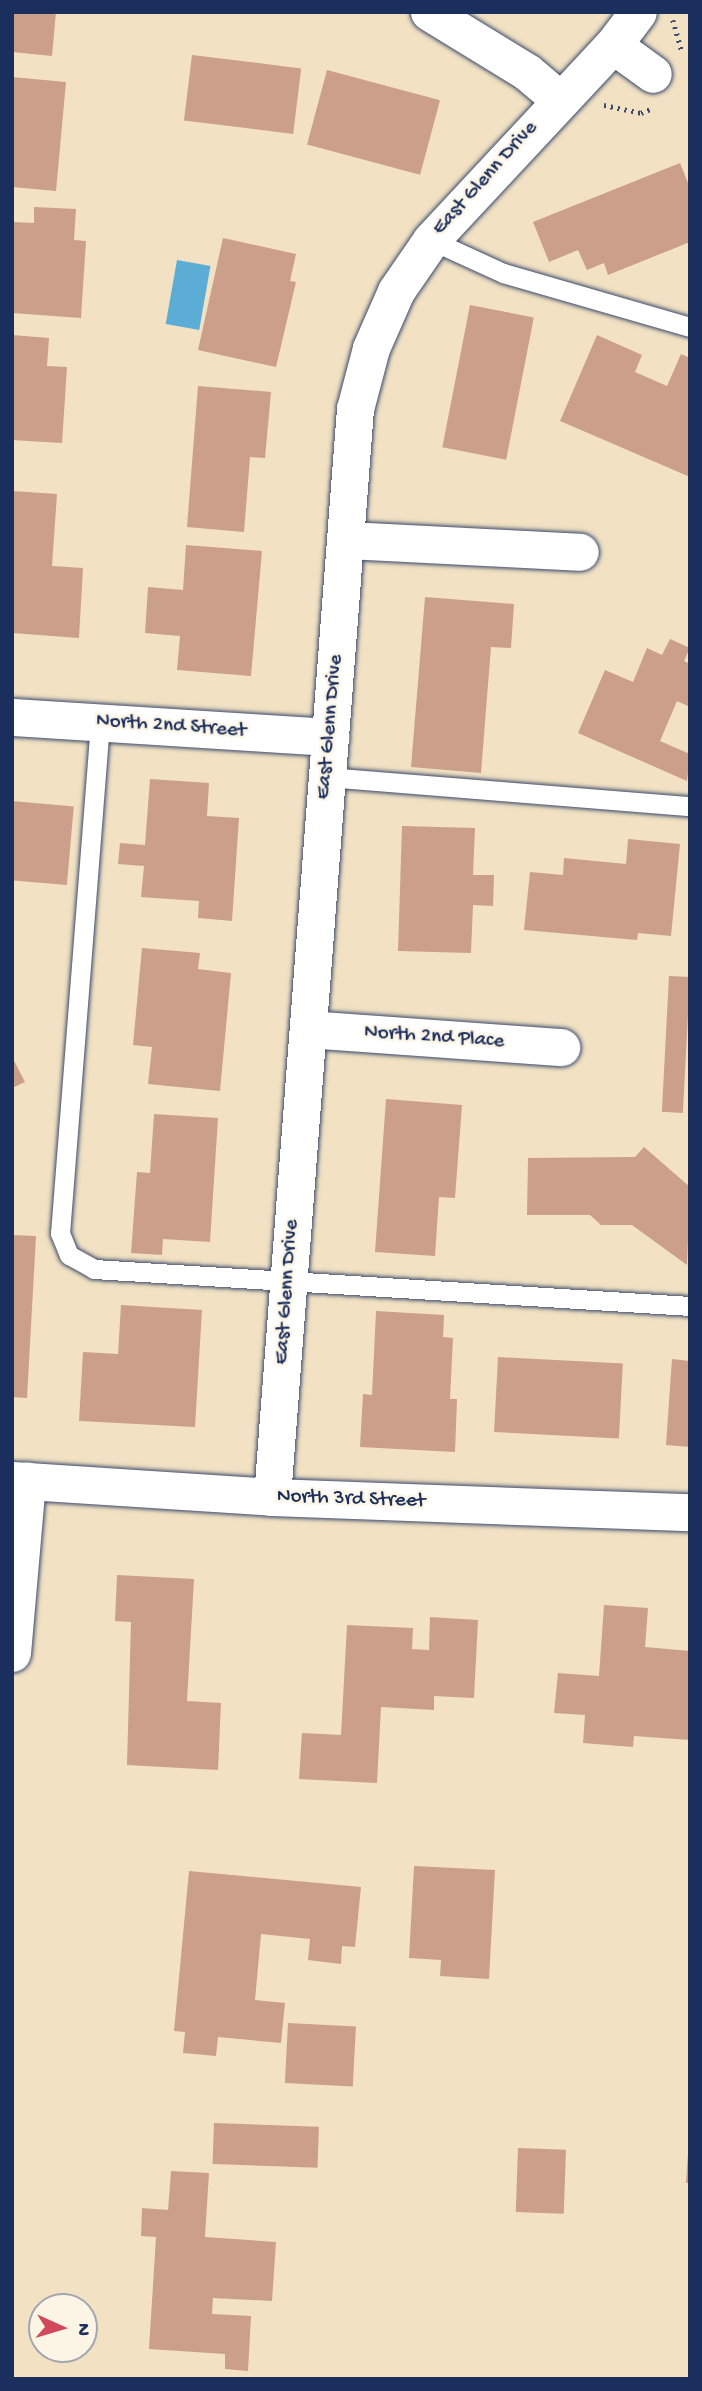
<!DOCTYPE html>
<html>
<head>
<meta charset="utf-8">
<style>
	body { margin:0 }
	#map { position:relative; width:702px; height:2391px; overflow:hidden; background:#f2e2c3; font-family:"Gochi Hand",sans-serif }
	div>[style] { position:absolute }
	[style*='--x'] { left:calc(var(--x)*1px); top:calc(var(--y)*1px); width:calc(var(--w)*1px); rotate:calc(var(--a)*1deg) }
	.water>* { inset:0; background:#5badd6; transform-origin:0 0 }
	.building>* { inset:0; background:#cb9f89; transform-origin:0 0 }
	.path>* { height:4.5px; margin-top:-2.25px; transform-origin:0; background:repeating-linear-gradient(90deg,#3b4a6d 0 2px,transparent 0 7px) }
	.roads { filter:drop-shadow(0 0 2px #3b4a6d) drop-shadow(0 0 2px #3b4a6d) }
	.service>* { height:19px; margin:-9.5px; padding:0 9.5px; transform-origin:9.5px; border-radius:9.5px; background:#fff }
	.minor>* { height:37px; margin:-18.5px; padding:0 18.5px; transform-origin:18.5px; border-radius:18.5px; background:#fff }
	span { translate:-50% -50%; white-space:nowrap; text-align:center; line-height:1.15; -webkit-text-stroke:5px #fcf5e5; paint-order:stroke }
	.street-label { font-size:21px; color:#1b2f5e }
	.frame { position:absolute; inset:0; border:14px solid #1b2f5e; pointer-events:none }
	.north { position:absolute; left:28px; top:2293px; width:70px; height:70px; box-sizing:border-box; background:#fcf5e5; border:2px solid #a2a6af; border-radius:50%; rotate:94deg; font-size:19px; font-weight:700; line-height:28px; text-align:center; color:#1b2f5e }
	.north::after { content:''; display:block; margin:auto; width:24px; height:32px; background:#d1495b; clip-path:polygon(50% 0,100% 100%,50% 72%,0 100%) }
</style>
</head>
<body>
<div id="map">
	<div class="water">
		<div style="left:177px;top:260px;width:34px;height:65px;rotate:10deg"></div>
	</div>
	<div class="building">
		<div style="clip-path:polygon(12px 12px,56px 12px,52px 56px,12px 52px)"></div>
		<div style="left:192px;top:55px;width:110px;height:66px;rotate:7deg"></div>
		<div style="left:327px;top:70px;width:117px;height:77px;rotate:15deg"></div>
		<div style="clip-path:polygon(12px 77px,66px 82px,56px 191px,12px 187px)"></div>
		<div style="clip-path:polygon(680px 163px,690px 188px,690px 242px,608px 275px,604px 263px,587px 270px,578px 250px,549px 262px,533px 222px)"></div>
		<div style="clip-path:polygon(34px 207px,76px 209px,74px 240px,86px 241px,81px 318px,12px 313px,12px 222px,34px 223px)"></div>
		<div style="clip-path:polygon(223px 238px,296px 254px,290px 281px,296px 282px,276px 367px,198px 350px)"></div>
		<div style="left:470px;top:305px;width:65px;height:145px;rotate:11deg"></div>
		<div style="clip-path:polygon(12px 335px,49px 338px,47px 366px,67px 367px,62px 443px,12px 440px)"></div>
		<div style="clip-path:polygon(597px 335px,642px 355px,635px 372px,667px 386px,681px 354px,690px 358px,690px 477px,560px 421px)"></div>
		<div style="clip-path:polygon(198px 386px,271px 392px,265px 458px,250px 457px,244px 532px,187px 527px)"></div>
		<div style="clip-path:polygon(12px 491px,57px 494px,52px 566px,83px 568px,79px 638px,12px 633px)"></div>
		<div style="clip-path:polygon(186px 545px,262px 551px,251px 676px,177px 670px,180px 636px,145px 633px,148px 587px,183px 590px)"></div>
		<div style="clip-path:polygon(425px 597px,514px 604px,511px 648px,491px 647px,481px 773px,411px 767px)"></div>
		<div style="clip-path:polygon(670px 639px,690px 648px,684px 661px,690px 664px,690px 707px,677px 701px,660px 741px,690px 754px,687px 781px,578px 733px,605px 670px,633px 682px,647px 648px,662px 655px)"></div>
		<div style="clip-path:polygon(150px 779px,209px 783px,207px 816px,239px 818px,232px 921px,198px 918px,199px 901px,141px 897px,144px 866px,118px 864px,120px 843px,145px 845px)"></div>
		<div style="left:12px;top:801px;width:62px;height:79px;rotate:5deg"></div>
		<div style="clip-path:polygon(402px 826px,475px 828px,473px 875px,494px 875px,493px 906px,473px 905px,471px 953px,398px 951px)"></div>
		<div style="clip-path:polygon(628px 839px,680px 844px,671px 936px,638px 933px,637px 940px,524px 930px,530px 872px,563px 875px,564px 858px,626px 864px)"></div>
		<div style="clip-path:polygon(142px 948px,200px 953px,198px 969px,231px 973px,220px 1091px,148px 1084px,152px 1047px,133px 1045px)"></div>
		<div style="left:669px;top:976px;width:21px;height:136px;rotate:3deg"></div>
		<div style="clip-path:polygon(12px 1057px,25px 1082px,12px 1088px)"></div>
		<div style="clip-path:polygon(386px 1099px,462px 1105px,455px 1198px,439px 1197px,435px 1256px,375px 1252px)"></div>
		<div style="clip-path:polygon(154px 1114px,218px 1118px,210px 1242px,163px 1239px,162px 1255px,131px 1253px,137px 1172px,150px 1173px)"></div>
		<div style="clip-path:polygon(644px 1147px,690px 1187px,687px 1265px,632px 1225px,601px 1225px,590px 1215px,527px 1215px,528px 1158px,635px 1157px)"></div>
		<div style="clip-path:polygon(12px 1235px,36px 1236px,27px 1398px,12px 1397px)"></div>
		<div style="clip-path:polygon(121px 1305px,202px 1310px,195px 1427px,79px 1421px,83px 1352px,118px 1354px)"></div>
		<div style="clip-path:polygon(376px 1311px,444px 1315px,443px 1337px,453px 1338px,450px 1399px,457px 1399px,455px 1452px,360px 1447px,363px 1394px,372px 1395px)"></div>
		<div style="left:498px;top:1357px;width:125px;height:75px;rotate:3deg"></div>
		<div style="clip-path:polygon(672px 1359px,690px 1361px,690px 1447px,666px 1445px)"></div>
		<div style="clip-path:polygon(117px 1575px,194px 1579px,187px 1701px,221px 1703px,218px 1770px,127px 1765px,131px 1622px,115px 1621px)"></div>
		<div style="clip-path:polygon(604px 1605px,648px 1608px,645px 1647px,690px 1651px,690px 1740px,634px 1736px,633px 1747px,583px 1743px,585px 1715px,554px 1713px,558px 1673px,599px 1676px)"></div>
		<div style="clip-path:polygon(430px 1617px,478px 1620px,474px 1698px,434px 1696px,434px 1710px,381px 1707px,377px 1783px,299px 1779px,302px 1733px,341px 1735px,347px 1625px,413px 1628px,412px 1649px,429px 1650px)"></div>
		<div style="clip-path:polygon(414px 1866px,495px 1870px,489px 1979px,440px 1976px,441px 1960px,409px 1958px)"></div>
		<div style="clip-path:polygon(189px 1871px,361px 1887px,355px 1947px,342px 1946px,341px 1964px,308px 1960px,310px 1939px,261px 1934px,255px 2000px,285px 2003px,281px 2043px,218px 2037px,216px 2056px,183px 2053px,185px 2032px,174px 2031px)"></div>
		<div style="left:288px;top:2023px;width:68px;height:60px;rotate:3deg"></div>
		<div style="left:214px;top:2123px;width:105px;height:41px;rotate:2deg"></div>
		<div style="left:518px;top:2148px;width:48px;height:64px;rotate:2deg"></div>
		<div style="clip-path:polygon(688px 2153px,690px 2153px,690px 2183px,686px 2183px)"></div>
		<div style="clip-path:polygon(171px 2171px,209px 2173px,205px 2237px,276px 2242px,272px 2301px,213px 2298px,212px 2314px,251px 2316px,248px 2371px,225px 2369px,225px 2354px,149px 2349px,156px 2237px,141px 2236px,142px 2208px,168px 2210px)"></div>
	</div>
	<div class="path">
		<div style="--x:673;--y:20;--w:33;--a:74"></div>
		<div style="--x:604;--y:105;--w:38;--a:12"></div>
		<div style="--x:641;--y:113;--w:10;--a:-24"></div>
	</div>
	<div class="roads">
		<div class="service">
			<div style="--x:431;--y:240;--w:79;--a:24.6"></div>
			<div style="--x:503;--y:273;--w:195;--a:16.1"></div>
			<div style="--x:100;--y:723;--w:512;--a:94.48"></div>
			<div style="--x:60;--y:1233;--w:24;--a:68"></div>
			<div style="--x:69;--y:1255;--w:29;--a:29"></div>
			<div style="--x:94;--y:1269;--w:597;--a:3.55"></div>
			<div style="--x:327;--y:777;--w:364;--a:4.6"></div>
		</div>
		<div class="minor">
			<div style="--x:429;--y:12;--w:115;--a:31.5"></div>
			<div style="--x:527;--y:72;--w:42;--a:40.2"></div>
			<div style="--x:613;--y:45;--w:49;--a:35.9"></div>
			<div style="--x:346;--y:540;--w:234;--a:2.9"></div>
			<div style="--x:12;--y:717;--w:319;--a:3.6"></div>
			<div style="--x:308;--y:1029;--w:254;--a:4.1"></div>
			<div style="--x:12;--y:1480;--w:261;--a:3.7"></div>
			<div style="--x:272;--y:1497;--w:418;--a:2.1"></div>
			<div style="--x:272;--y:1497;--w:1091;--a:-85.64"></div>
			<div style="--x:355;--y:409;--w:63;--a:-75.3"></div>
			<div style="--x:371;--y:348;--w:62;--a:-66.3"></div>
			<div style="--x:396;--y:291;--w:62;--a:-55.5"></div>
			<div style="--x:431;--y:240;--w:267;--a:-47"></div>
			<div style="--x:613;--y:45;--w:41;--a:-52.9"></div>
			<div style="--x:12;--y:1653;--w:173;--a:-85"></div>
		</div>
	</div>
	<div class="street-label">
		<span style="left:486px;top:179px;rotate:-48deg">East Glenn Drive</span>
		<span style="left:171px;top:727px;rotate:4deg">North 2nd Street</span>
		<span style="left:331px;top:727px;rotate:-85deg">East Glenn Drive</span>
		<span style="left:434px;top:1038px;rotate:4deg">North 2nd Place</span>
		<span style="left:288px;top:1292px;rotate:-86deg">East Glenn Drive</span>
		<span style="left:351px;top:1500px;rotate:2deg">North 3rd Street</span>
	</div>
	<div class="frame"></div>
	<div class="north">N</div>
</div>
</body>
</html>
